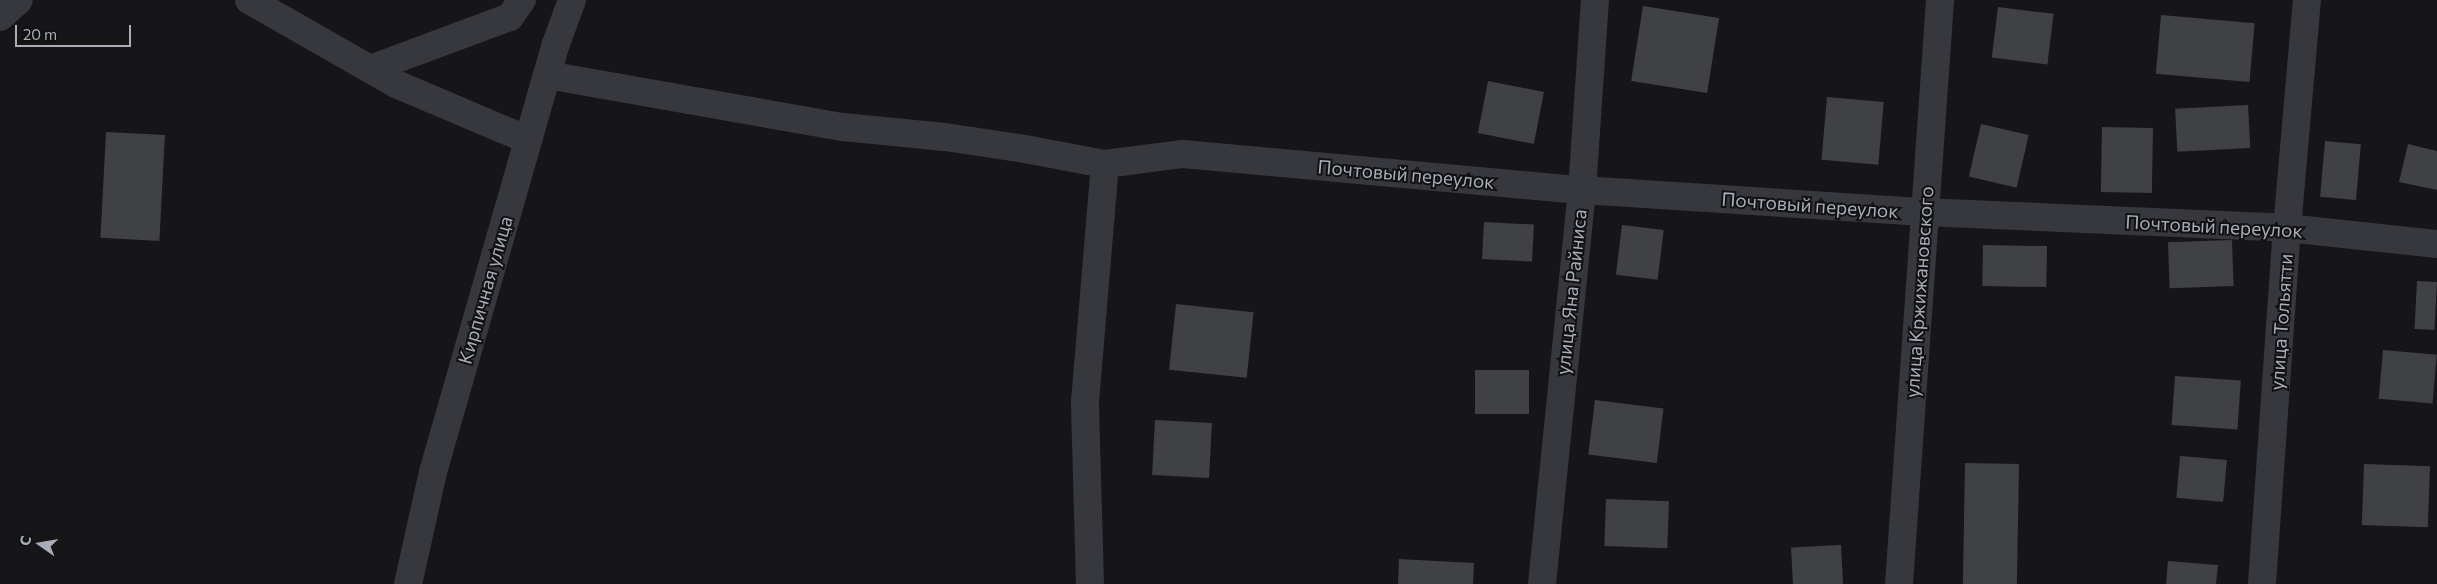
<!DOCTYPE html>
<html>
<head>
<meta charset="utf-8">
<style>
	body { margin:0 }
	#map { position:relative; width:2437px; height:584px; overflow:hidden; background:#161618; font-family:Commissioner,sans-serif }
	div>[style] { position:absolute }
	[style*='--x'] { left:calc(var(--x)*1px); top:calc(var(--y)*1px); width:calc(var(--w)*1px); rotate:calc(var(--a)*1deg) }
	.building>* { inset:0; background:#404145; transform-origin:0 0 }
	.street>* { height:28px; margin:-14px; padding:0 14px; transform-origin:14px; border-radius:14px; background:#37383d }
	span { translate:-50% -50%; white-space:nowrap; text-align:center; line-height:1.15; -webkit-text-stroke:4px #111113; paint-order:stroke }
	.street-label { font-size:19px; color:#a8adb8 }
	.north { position:absolute; left:15px; top:519px; width:50px; height:50px; -webkit-text-stroke:4px #111113; paint-order:stroke; rotate:283deg; font-size:14px; font-weight:700; line-height:20px; text-align:center; color:#a8adb8 }
	.north::after { content:''; display:block; margin:auto; width:18px; height:22px; background:#a8adb8; clip-path:polygon(50% 0,100% 100%,50% 72%,0 100%) }
	.scale { position:absolute; left:15px; top:25px; width:116px; height:22px; box-sizing:border-box; border:2px solid #a8adb8; border-top:0; padding-left:6px; font-size:15px; line-height:18px; white-space:nowrap; color:#a8adb8; -webkit-text-stroke:4px #111113; paint-order:stroke }
</style>
</head>
<body>
<div id="map">
	<div class="building">
		<div style="left:1643px;top:6px;width:77px;height:76px;rotate:9deg"></div>
		<div style="left:1998px;top:7px;width:56px;height:51px;rotate:7deg"></div>
		<div style="left:2161px;top:15px;width:94px;height:59px;rotate:5deg"></div>
		<div style="left:1488px;top:81px;width:57px;height:53px;rotate:11deg"></div>
		<div style="left:1827px;top:97px;width:57px;height:63px;rotate:5deg"></div>
		<div style="left:2248px;top:105px;width:43px;height:73px;rotate:87deg"></div>
		<div style="left:1981px;top:124px;width:49px;height:54px;rotate:13deg"></div>
		<div style="left:2102px;top:127px;width:51px;height:65px;rotate:1deg"></div>
		<div style="left:106px;top:132px;width:59px;height:106px;rotate:3deg"></div>
		<div style="left:2325px;top:141px;width:36px;height:56px;rotate:5deg"></div>
		<div style="clip-path:polygon(2408px 144px,2437px 151px,2437px 190px,2399px 182px)"></div>
		<div style="left:1484px;top:222px;width:50px;height:37px;rotate:3deg"></div>
		<div style="left:1622px;top:225px;width:42px;height:50px;rotate:7deg"></div>
		<div style="left:2232px;top:240px;width:46px;height:64px;rotate:88deg"></div>
		<div style="left:1983px;top:245px;width:64px;height:41px;rotate:1deg"></div>
		<div style="left:2417px;top:281px;width:20px;height:48px;rotate:3deg"></div>
		<div style="left:1176px;top:304px;width:78px;height:66px;rotate:6deg"></div>
		<div style="left:2383px;top:350px;width:54px;height:49px;rotate:5deg"></div>
		<div style="left:1475px;top:370px;width:54px;height:44px"></div>
		<div style="left:2175px;top:376px;width:66px;height:49px;rotate:4deg"></div>
		<div style="left:1595px;top:400px;width:69px;height:55px;rotate:7deg"></div>
		<div style="left:1155px;top:420px;width:57px;height:55px;rotate:3deg"></div>
		<div style="left:2180px;top:456px;width:47px;height:42px;rotate:5deg"></div>
		<div style="left:1965px;top:463px;width:54px;height:121px;rotate:1deg"></div>
		<div style="left:2364px;top:464px;width:66px;height:61px;rotate:2deg"></div>
		<div style="left:1606px;top:499px;width:63px;height:47px;rotate:2deg"></div>
		<div style="left:1841px;top:545px;width:39px;height:50px;rotate:87deg"></div>
		<div style="clip-path:polygon(1399px 559px,1474px 563px,1473px 584px,1398px 584px)"></div>
		<div style="clip-path:polygon(2168px 561px,2218px 565px,2216px 584px,2166px 584px)"></div>
	</div>
	<div class="street">
		<div style="--x:249;--y:0;--w:169;--a:29.7"></div>
		<div style="--x:396;--y:84;--w:143;--a:23"></div>
		<div style="--x:0;--y:17;--w:25;--a:-42"></div>
		<div style="--x:370;--y:69;--w:149;--a:-20.4"></div>
		<div style="--x:510;--y:17;--w:21;--a:-55"></div>
		<div style="--x:547;--y:75;--w:301;--a:10"></div>
		<div style="--x:843;--y:127;--w:102;--a:5.6"></div>
		<div style="--x:945;--y:137;--w:81;--a:8.5"></div>
		<div style="--x:1025;--y:149;--w:81;--a:10.6"></div>
		<div style="--x:1105;--y:164;--w:79;--a:-7.3"></div>
		<div style="--x:1183;--y:154;--w:401;--a:5.2"></div>
		<div style="--x:1582;--y:190;--w:343;--a:3.7"></div>
		<div style="--x:1924;--y:212;--w:363;--a:2.5"></div>
		<div style="--x:2287;--y:228;--w:151;--a:6.1"></div>
		<div style="--x:408;--y:584;--w:115;--a:-77.4"></div>
		<div style="--x:433;--y:472;--w:445;--a:-74"></div>
		<div style="--x:556;--y:44;--w:47;--a:-70"></div>
		<div style="--x:1090;--y:584;--w:182;--a:-91.6"></div>
		<div style="--x:1085;--y:402;--w:239;--a:-85.2"></div>
		<div style="--x:1542;--y:584;--w:396;--a:-84.2"></div>
		<div style="--x:1582;--y:190;--w:190;--a:-86.1"></div>
		<div style="--x:1899;--y:584;--w:585;--a:-85.98"></div>
		<div style="--x:2262;--y:584;--w:357;--a:-86"></div>
		<div style="--x:2287;--y:228;--w:229;--a:-85"></div>
	</div>
	<div class="street-label">
		<span style="left:1406px;top:174px;rotate:5deg">Почтовый переулок</span>
		<span style="left:1810px;top:205px;rotate:4deg">Почтовый переулок</span>
		<span style="left:2214px;top:226px;rotate:3deg">Почтовый переулок</span>
		<span style="left:485px;top:290px;rotate:-74deg">Кирпичная улица</span>
		<span style="left:1571px;top:292px;rotate:-84deg">улица Яна Райниса</span>
		<span style="left:1919px;top:292px;rotate:-86deg">улица Кржижановского</span>
		<span style="left:2281px;top:322px;rotate:-86deg">улица Тольятти</span>
	</div>
	<div class="north">С</div>
	<div class="scale">20 m</div>
</div>
</body>
</html>
